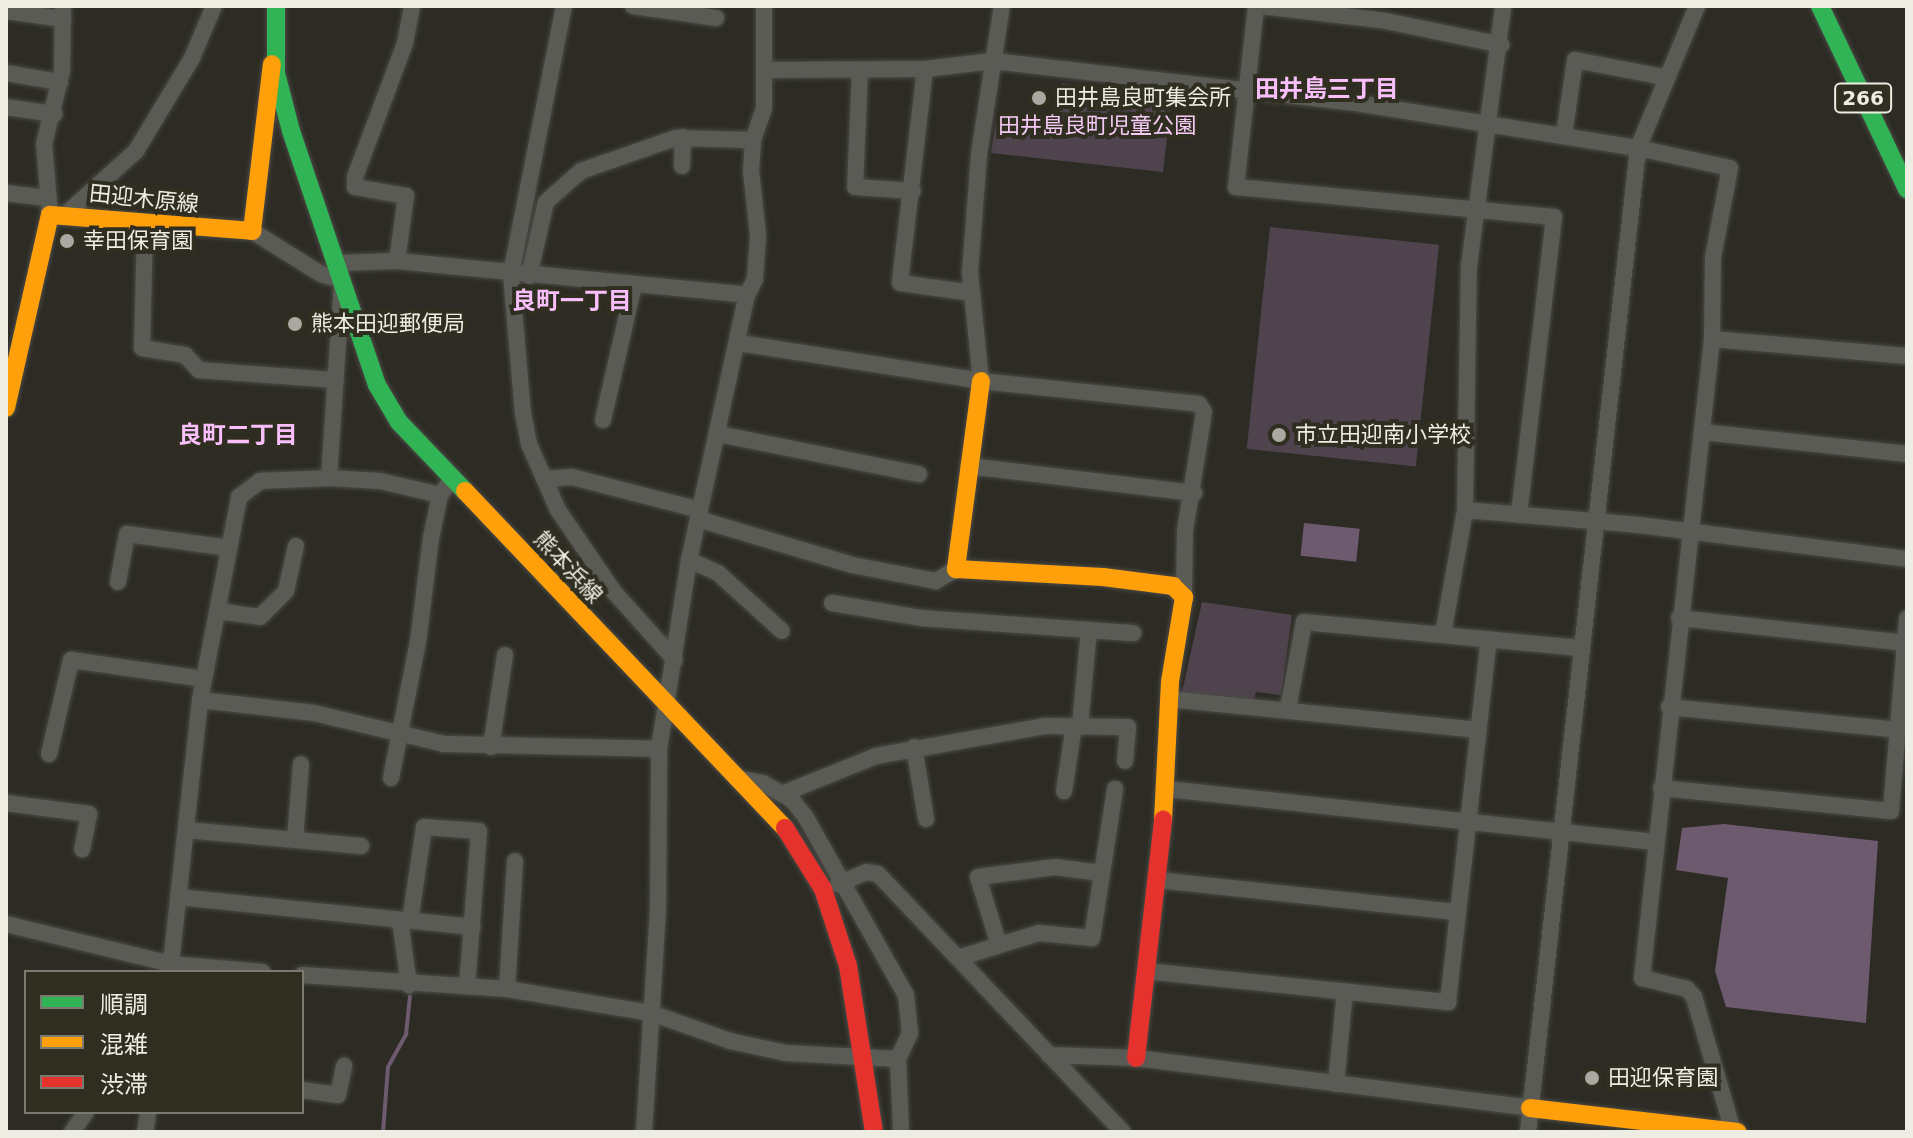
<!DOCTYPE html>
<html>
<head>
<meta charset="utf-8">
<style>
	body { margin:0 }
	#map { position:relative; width:1913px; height:1138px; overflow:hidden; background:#2c2b24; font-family:"DejaVu Sans","Noto Sans JP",sans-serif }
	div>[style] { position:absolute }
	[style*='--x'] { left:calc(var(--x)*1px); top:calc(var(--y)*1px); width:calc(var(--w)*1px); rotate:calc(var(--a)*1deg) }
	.green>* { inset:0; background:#4f434e; transform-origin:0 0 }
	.water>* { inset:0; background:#6e5a6f; transform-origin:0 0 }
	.stream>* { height:4px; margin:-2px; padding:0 2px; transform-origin:2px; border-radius:2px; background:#6e5a6f }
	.roads { filter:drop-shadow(0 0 2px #4a4944) drop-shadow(0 0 2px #4a4944) }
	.street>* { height:16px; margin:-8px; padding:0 8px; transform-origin:8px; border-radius:8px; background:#5b5b56 }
	.fast>* { height:18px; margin:-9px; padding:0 9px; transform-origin:9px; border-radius:9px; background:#30b455 }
	.slow>* { height:18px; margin:-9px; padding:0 9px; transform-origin:9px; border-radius:9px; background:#ff9f0a }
	.jam>* { height:18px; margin:-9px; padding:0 9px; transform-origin:9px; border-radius:9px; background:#e5322d }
	.dots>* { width:22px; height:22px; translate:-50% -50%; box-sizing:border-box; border:4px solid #2f2e20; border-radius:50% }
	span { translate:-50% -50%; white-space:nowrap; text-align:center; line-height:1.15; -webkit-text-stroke:8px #2f2e20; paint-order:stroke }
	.shield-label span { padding:2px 6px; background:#2f2e20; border:2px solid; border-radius:6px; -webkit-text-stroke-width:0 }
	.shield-label { font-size:20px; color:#edede4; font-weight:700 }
	.poi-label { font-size:22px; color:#edede4 }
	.left { translate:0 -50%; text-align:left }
	.park-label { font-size:22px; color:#f5cbf6 }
	.street-label { font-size:22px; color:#edede4 }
	.neighbourhood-label { font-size:24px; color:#f8bffa; font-weight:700 }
	.frame { position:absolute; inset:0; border:8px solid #edede4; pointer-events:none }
	.legend { position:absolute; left:24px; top:970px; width:280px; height:144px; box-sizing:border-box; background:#2f2e20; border:2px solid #7b7a6e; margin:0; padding:10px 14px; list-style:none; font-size:24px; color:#edede4 }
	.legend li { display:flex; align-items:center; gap:16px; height:40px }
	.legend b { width:40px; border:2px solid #7b7a6e }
</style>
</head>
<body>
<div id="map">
	<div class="green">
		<div style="clip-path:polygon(1062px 83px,1172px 96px,1163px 172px,991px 153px,997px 114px,1057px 121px)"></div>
		<div style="left:1270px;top:227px;width:170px;height:223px;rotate:6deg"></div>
		<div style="clip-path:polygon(1202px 602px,1292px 615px,1281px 695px,1256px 692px,1254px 699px,1182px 692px)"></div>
	</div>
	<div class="water">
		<div style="left:1304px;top:523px;width:56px;height:33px;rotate:6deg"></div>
		<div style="clip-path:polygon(1724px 824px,1878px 841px,1866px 1023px,1726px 1007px,1715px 971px,1728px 878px,1676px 870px,1682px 828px)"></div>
	</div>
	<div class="stream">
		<div style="--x:383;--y:1132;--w:65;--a:-85.6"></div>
		<div style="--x:388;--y:1067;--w:38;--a:-61"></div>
		<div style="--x:406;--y:1034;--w:38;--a:-84"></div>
	</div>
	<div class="roads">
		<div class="street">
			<div style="--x:564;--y:6;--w:273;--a:101.2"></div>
			<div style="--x:511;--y:274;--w:140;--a:85.1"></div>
			<div style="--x:523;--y:413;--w:32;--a:79"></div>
			<div style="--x:529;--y:444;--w:72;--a:66.3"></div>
			<div style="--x:558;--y:510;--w:99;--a:55.7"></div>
			<div style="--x:614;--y:592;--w:91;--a:48.1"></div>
			<div style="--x:633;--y:6;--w:84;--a:8.2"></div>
			<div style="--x:1256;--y:6;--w:182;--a:96.3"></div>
			<div style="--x:1236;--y:187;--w:319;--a:5.4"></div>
			<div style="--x:1554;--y:217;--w:300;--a:96.7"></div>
			<div style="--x:1261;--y:6;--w:126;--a:6.8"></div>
			<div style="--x:1386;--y:21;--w:118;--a:11.7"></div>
			<div style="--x:6;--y:11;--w:58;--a:8"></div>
			<div style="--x:925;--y:69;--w:215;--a:96.7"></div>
			<div style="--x:900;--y:283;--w:73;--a:7.9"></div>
			<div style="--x:766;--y:70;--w:159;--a:-0.4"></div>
			<div style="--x:925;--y:69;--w:68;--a:-6.7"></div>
			<div style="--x:993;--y:61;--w:365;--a:6.6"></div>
			<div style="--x:1356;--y:103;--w:286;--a:9.1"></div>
			<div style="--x:1638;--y:148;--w:94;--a:12.3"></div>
			<div style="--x:1730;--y:168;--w:91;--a:100.8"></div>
			<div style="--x:1713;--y:257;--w:82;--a:90.7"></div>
			<div style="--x:1712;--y:339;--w:643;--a:96.25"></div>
			<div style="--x:1642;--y:978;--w:46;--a:13.7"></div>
			<div style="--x:1687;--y:989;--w:11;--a:49"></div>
			<div style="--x:1694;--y:997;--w:140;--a:73.8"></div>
			<div style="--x:860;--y:70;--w:117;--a:92.4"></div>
			<div style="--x:855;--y:187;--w:58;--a:3.9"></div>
			<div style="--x:6;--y:73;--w:55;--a:9.5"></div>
			<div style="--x:6;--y:107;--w:49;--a:8.3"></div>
			<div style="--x:1564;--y:135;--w:76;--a:-81.7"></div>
			<div style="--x:1575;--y:60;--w:91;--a:10.8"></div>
			<div style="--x:682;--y:166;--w:29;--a:-88"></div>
			<div style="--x:6;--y:193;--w:39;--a:7"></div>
			<div style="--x:50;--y:215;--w:71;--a:-94.8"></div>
			<div style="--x:44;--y:144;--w:75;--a:-76.1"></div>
			<div style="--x:62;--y:71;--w:65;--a:-89.1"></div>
			<div style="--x:65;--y:215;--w:96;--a:-42"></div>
			<div style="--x:136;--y:151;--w:109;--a:-58.9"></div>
			<div style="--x:192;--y:58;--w:56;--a:-67.1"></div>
			<div style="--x:145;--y:226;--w:122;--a:91.4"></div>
			<div style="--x:142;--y:348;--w:44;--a:9.2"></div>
			<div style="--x:185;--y:355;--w:21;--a:47"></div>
			<div style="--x:199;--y:370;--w:137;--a:4.2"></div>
			<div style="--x:397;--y:261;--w:66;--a:-82.1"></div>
			<div style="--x:406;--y:196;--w:52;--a:-170"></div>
			<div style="--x:355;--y:187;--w:10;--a:-90"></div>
			<div style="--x:355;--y:177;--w:143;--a:-69.5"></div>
			<div style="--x:405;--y:43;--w:38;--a:-79"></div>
			<div style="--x:337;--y:263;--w:60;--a:-1.9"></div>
			<div style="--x:397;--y:261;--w:352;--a:5.5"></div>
			<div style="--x:529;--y:276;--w:76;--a:-77.1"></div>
			<div style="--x:546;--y:202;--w:47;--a:-41.5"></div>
			<div style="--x:581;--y:171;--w:100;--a:-19.3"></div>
			<div style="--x:675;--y:138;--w:78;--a:1.5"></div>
			<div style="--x:1712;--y:339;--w:196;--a:5"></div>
			<div style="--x:739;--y:343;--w:245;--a:8.9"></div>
			<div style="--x:981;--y:381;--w:110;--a:-95.8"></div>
			<div style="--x:970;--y:272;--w:118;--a:-85.6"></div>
			<div style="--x:979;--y:154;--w:150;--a:-81.2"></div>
			<div style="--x:981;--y:381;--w:219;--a:6"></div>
			<div style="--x:1199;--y:404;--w:9;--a:58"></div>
			<div style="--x:1204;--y:412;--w:120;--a:99.1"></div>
			<div style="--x:1185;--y:530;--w:67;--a:90.9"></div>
			<div style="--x:603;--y:420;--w:139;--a:-77.1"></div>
			<div style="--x:1702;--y:432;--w:206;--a:6.1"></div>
			<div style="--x:718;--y:434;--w:205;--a:11.3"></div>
			<div style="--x:968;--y:466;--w:228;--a:6.8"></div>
			<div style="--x:329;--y:478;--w:51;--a:3.4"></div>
			<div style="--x:380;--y:481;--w:62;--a:13.1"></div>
			<div style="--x:544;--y:479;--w:28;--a:-4"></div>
			<div style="--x:572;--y:477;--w:132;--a:14.5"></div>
			<div style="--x:1465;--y:510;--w:175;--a:4.9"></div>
			<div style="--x:1639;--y:525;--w:270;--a:7.2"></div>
			<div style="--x:698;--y:519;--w:161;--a:16.6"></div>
			<div style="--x:852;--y:565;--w:86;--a:10.8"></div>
			<div style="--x:936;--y:581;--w:23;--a:-31"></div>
			<div style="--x:689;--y:560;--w:32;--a:24"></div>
			<div style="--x:718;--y:573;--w:86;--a:42.2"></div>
			<div style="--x:118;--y:582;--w:49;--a:-79.4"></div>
			<div style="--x:127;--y:534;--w:103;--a:7.8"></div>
			<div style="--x:832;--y:603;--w:91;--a:9.5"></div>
			<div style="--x:922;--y:618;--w:212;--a:4.1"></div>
			<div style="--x:218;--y:611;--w:42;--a:8.1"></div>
			<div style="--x:260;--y:617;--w:37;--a:-45"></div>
			<div style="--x:286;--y:591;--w:46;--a:-77.5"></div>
			<div style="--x:1679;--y:618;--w:227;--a:6.3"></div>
			<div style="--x:1443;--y:634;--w:126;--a:-79.9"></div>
			<div style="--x:1465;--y:510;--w:244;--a:-89.1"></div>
			<div style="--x:1469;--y:266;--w:262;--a:-82.5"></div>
			<div style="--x:1169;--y:699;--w:311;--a:5.7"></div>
			<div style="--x:200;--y:700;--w:115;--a:6.5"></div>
			<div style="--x:314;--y:713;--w:134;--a:13.4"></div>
			<div style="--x:444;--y:744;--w:215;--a:1.3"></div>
			<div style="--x:1669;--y:707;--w:230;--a:5.7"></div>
			<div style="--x:1288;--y:709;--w:88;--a:-79.6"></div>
			<div style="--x:1304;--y:622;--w:277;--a:5.4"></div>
			<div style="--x:1080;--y:726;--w:97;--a:-84.7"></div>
			<div style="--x:491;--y:747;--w:93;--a:-81.3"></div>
			<div style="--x:914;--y:747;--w:73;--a:80.5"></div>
			<div style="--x:49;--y:754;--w:97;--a:-76.8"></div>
			<div style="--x:71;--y:660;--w:134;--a:8.1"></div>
			<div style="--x:391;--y:778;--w:139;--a:-78.8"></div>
			<div style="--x:418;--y:642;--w:105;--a:-82.9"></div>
			<div style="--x:431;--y:538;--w:44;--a:-78.2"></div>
			<div style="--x:440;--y:495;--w:20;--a:-53"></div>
			<div style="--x:742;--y:779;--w:21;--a:11"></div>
			<div style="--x:763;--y:783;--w:34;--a:30"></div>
			<div style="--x:792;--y:800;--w:21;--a:51"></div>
			<div style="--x:805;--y:816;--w:206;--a:60.6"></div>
			<div style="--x:906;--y:995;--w:38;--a:84"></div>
			<div style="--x:910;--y:1033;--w:29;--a:115"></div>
			<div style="--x:898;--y:1059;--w:73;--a:87.6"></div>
			<div style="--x:1661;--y:788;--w:231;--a:5.7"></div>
			<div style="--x:1891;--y:811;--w:193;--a:-85.2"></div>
			<div style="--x:1167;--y:789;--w:491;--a:6.2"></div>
			<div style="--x:1064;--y:791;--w:66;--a:-81.3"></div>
			<div style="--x:782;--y:794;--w:101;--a:-22"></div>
			<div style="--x:876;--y:756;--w:171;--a:-10.1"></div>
			<div style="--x:1044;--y:726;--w:84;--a:0.7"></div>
			<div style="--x:1128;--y:727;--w:34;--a:95"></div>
			<div style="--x:6;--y:803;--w:84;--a:7.5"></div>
			<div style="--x:89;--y:814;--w:36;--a:101"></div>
			<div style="--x:186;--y:830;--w:176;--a:5.2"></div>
			<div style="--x:295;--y:840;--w:76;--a:-85.5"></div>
			<div style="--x:1157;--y:880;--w:302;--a:6.1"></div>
			<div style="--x:838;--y:884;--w:30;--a:-23"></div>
			<div style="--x:866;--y:872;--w:12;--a:9"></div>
			<div style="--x:878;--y:874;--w:356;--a:46.5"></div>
			<div style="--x:178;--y:897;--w:296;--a:5.8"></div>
			<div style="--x:400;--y:920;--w:66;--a:82.1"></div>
			<div style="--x:410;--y:921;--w:95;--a:-81.5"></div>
			<div style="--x:424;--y:827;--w:55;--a:4.2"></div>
			<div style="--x:479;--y:831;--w:156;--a:94.4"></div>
			<div style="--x:6;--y:924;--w:170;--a:13.6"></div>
			<div style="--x:171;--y:964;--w:92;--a:5"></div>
			<div style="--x:999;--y:945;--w:71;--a:-107.2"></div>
			<div style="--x:978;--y:877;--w:78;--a:-7.4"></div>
			<div style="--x:1055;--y:867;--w:47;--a:7.3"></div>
			<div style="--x:958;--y:958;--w:85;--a:-17.2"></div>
			<div style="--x:1039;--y:933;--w:53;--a:5.4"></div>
			<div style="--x:1092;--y:938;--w:151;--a:-81.2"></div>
			<div style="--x:1146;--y:971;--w:304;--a:5.9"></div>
			<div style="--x:1448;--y:1002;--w:365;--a:-83.6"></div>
			<div style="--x:170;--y:972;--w:274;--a:-83.7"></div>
			<div style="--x:200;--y:700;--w:207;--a:-79.1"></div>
			<div style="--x:239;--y:497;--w:26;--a:-37"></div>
			<div style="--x:260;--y:481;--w:69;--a:-2.5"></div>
			<div style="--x:329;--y:478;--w:198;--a:-86.2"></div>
			<div style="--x:342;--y:280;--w:22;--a:-164"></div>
			<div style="--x:321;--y:274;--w:81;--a:-148.1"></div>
			<div style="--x:302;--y:975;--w:205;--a:3.9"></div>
			<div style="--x:507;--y:989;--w:146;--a:9.5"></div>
			<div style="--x:651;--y:1013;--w:84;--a:19.5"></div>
			<div style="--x:730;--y:1041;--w:57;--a:12.1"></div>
			<div style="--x:786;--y:1053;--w:112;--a:3.1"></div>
			<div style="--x:507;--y:989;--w:128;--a:-86.4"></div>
			<div style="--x:1049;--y:1055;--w:87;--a:2"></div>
			<div style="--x:1136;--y:1058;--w:397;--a:7.2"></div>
			<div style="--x:1336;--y:1084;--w:93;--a:-84.5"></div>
			<div style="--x:302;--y:1090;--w:36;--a:8"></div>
			<div style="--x:338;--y:1095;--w:30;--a:-78"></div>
			<div style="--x:72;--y:1132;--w:24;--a:-55"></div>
			<div style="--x:145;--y:1132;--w:20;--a:-81"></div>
			<div style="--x:644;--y:1132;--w:222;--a:-86.4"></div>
			<div style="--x:658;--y:910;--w:161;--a:-89.6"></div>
			<div style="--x:659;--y:749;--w:191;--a:-81"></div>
			<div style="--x:689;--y:560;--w:271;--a:-77.7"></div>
			<div style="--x:747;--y:295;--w:18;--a:-63"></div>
			<div style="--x:755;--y:279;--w:44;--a:-86.1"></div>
			<div style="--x:758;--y:235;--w:64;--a:-96.2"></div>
			<div style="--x:751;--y:171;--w:31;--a:-86"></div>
			<div style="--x:753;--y:140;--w:34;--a:-71"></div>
			<div style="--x:764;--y:108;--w:102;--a:-90"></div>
			<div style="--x:1528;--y:1132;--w:990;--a:-83.62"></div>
			<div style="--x:1638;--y:148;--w:154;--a:-67.4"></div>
		</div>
		<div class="fast">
			<div style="--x:276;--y:6;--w:67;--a:90"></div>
			<div style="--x:276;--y:73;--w:60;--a:75.5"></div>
			<div style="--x:291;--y:131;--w:268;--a:71.3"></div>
			<div style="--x:377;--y:385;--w:43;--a:59.3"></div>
			<div style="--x:399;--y:422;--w:95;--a:46.3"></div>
			<div style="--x:1820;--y:6;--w:203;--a:64.6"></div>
		</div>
		<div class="slow">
			<div style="--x:981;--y:381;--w:190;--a:97.6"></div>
			<div style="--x:956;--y:569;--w:147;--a:3.1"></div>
			<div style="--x:1103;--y:577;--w:71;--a:7.3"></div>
			<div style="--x:1173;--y:586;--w:16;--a:45"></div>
			<div style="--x:1184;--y:597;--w:86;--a:99.4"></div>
			<div style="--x:1170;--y:682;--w:138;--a:92.9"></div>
			<div style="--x:6;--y:408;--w:198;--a:-77.2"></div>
			<div style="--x:50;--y:215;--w:203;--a:4.5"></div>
			<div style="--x:252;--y:231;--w:168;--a:-83.2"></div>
			<div style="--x:465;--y:491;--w:465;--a:46.5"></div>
			<div style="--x:1530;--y:1108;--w:209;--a:6.6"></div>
		</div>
		<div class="jam">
			<div style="--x:785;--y:828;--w:72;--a:58.1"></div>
			<div style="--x:823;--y:889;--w:81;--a:72"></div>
			<div style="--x:848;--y:966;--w:168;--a:81.1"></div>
			<div style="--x:1136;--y:1058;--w:240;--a:-83.5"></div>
		</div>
	</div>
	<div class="dots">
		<div style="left:1039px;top:98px;background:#a9a9a1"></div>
		<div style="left:67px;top:241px;background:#a9a9a1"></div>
		<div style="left:295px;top:324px;background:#a9a9a1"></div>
		<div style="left:1279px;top:435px;background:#a9a9a1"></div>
		<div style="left:1592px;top:1078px;background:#a9a9a1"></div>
	</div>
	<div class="shield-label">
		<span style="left:1863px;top:98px">266</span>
	</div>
	<div class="poi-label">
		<span class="left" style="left:1055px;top:98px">田井島良町集会所</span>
		<span class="left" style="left:83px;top:241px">幸田保育園</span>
		<span class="left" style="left:311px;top:324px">熊本田迎郵便局</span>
		<span class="left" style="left:1295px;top:435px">市立田迎南小学校</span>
		<span class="left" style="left:1608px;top:1078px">田迎保育園</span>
	</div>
	<div class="park-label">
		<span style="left:1097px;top:126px">田井島良町児童公園</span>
	</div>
	<div class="street-label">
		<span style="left:144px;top:199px;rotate:6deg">田迎木原線</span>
		<span style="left:568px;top:567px;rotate:47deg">熊本浜線</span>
	</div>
	<div class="neighbourhood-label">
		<span style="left:1327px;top:90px">田井島三丁目</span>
		<span style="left:572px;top:302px">良町一丁目</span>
		<span style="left:238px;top:436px">良町二丁目</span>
	</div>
	<div class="frame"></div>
	<ul class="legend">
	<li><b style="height:10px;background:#30b455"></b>順調</li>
	<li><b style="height:10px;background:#ff9f0a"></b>混雑</li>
	<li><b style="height:10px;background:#e5322d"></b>渋滞</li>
	</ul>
</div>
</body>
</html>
